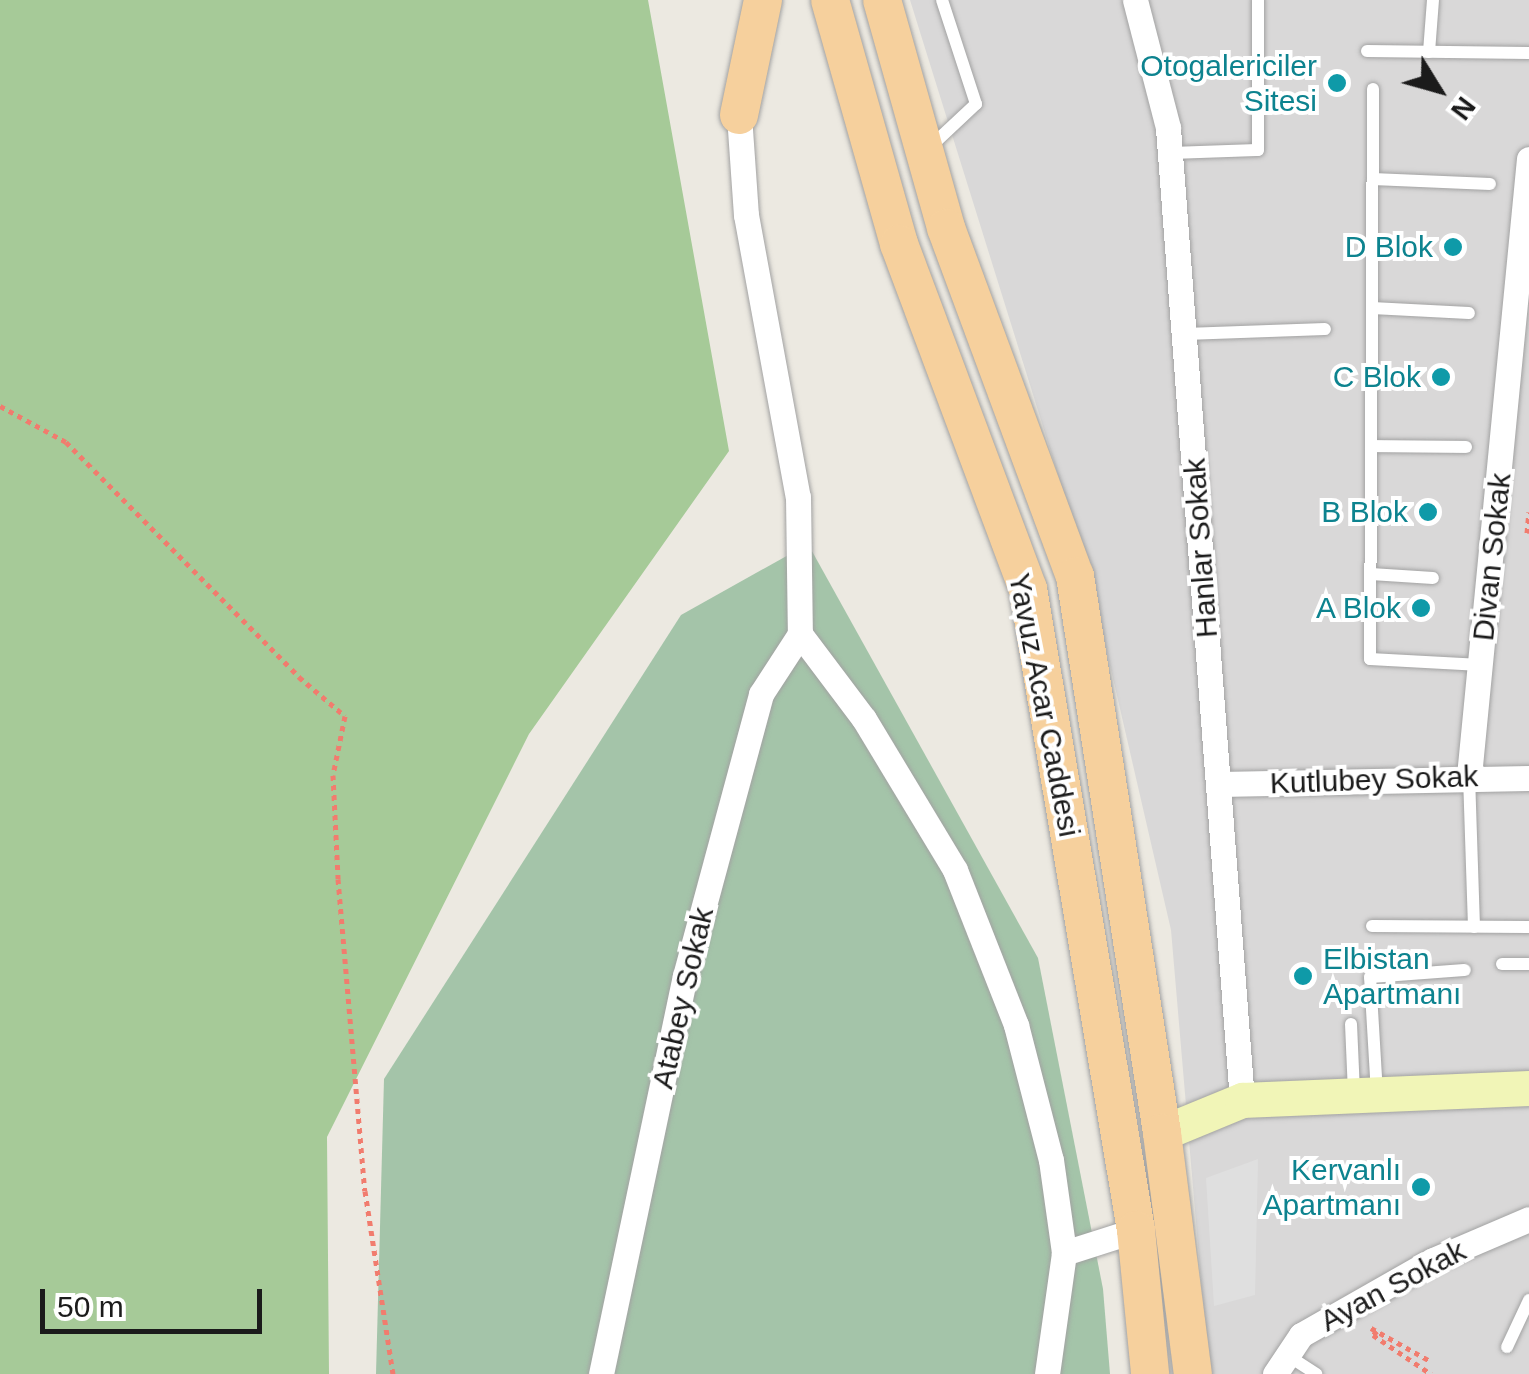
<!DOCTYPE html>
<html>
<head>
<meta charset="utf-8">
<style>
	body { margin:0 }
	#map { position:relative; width:1529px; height:1374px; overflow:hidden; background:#ece9e1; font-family:Arial,sans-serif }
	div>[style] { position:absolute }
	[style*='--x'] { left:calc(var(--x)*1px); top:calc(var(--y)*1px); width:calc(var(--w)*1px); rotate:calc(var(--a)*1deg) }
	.residential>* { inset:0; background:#d9d8d8 }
	.forest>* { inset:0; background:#a6ca98 }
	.cemetery>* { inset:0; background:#a4c4a9 }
	.parking>* { inset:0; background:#dfdfdf }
	.path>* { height:5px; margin-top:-2.5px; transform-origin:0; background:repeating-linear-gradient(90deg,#f17c6e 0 5px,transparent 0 10px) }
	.roads { filter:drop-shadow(0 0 2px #a2a2a2) drop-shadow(0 0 2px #a2a2a2) }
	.service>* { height:12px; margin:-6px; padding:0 6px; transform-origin:6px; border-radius:6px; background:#fff }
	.minor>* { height:25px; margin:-12.5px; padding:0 12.5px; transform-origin:12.5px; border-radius:12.5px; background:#fff }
	.secondary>* { height:35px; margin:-17.5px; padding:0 17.5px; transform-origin:17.5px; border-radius:17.5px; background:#f1f5b7 }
	.primary>* { height:38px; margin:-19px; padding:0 19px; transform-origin:19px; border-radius:19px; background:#f6d09d }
	.dots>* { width:28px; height:28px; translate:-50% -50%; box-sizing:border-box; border:5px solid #fff; border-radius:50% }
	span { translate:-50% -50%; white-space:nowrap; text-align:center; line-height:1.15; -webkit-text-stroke:8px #fff; paint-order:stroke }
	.culture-label { font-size:30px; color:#0d838f }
	.right { translate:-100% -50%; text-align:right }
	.left { translate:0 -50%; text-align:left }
	.street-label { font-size:30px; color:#1b1b1b }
	.north { position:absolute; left:1389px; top:40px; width:100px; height:100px; -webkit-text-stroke:8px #fff; paint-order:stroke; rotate:127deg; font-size:28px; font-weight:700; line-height:40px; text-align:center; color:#1b1b1b }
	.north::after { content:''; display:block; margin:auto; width:35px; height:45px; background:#1b1b1b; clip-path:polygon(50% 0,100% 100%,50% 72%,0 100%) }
	.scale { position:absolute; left:40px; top:1289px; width:222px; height:45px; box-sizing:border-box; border:5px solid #1b1b1b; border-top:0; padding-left:12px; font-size:30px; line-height:35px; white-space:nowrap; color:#1b1b1b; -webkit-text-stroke:8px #fff; paint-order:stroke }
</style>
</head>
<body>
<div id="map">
	<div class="residential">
		<div style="clip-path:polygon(910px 0,1529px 0,1529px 1374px,1209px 1374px,1171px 930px,1089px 574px)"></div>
	</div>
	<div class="forest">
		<div style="clip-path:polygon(0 0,648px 0,729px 451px,529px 734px,327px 1137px,329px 1374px,0 1374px)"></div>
	</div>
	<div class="cemetery">
		<div style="clip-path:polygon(808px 544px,1038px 958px,1103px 1289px,1110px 1374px,376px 1374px,384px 1079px,681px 615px)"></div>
	</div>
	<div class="parking">
		<div style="clip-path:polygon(1258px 1159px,1255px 1295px,1214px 1306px,1206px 1178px)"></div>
	</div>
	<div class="path">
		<div style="--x:0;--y:406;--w:75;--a:28.6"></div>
		<div style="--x:66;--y:442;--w:331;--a:45.2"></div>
		<div style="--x:299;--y:677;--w:60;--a:40.3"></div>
		<div style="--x:345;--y:716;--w:60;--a:101.5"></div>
		<div style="--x:333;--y:775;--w:104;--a:87.2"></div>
		<div style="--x:338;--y:879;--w:313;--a:85.1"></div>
		<div style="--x:365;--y:1191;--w:185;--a:81.3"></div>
		<div style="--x:1527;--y:533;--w:21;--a:-85"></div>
		<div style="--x:1371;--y:1328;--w:68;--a:29.2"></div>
		<div style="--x:1377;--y:1331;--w:6;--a:135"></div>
		<div style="--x:1373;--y:1335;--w:70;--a:33.9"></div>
	</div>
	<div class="roads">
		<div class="service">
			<div style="--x:1367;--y:51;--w:162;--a:0.7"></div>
			<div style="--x:1429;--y:52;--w:52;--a:-85.6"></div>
			<div style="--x:1373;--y:89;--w:570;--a:90.3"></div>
			<div style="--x:1370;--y:659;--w:111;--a:3.1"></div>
			<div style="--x:930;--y:147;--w:63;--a:-43.1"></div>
			<div style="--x:976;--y:104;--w:109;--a:-108.1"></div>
			<div style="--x:1170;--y:153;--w:88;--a:-2"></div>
			<div style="--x:1258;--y:150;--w:150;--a:-90"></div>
			<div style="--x:1373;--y:179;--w:117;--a:2.4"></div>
			<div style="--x:1372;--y:308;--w:97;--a:3"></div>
			<div style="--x:1185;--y:334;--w:140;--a:-2"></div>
			<div style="--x:1371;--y:446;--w:95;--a:0.6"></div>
			<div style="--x:1371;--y:574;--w:62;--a:3.7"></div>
			<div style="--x:1469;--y:776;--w:151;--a:88.1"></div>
			<div style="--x:1372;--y:926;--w:157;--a:0.4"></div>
			<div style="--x:1502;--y:964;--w:27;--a:0"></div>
			<div style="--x:1351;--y:1024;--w:70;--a:87.5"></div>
			<div style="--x:1377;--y:1094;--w:117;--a:-93.4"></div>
			<div style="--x:1370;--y:977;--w:95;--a:-4.2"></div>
			<div style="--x:1507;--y:1347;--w:52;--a:-64.9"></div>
			<div style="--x:1287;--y:1355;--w:35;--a:33"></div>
		</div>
		<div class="minor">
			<div style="--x:1135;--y:0;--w:132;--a:75.5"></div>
			<div style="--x:1168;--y:128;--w:975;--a:85.65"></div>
			<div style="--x:739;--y:115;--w:100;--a:86"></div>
			<div style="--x:746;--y:215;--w:287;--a:79.6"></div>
			<div style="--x:798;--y:497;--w:137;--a:89.2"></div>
			<div style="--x:1469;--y:776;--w:620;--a:-84.45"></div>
			<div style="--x:1219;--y:784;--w:310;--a:-1.1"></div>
			<div style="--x:601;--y:1374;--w:407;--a:-78.1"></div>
			<div style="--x:685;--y:976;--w:292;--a:-74.9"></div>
			<div style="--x:761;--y:694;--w:72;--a:-57"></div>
			<div style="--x:800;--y:634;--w:106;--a:53"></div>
			<div style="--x:864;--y:719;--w:176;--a:58.9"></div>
			<div style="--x:955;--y:870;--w:167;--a:68.5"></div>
			<div style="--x:1016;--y:1025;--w:139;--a:75.5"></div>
			<div style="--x:1051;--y:1160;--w:94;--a:82"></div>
			<div style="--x:1047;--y:1374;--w:122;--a:-82"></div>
			<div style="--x:1064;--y:1253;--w:76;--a:-17.7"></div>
			<div style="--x:1275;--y:1374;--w:47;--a:-56.3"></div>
			<div style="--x:1301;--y:1335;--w:152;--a:-29.6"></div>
			<div style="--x:1433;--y:1260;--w:104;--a:-23.1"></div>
		</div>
		<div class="secondary">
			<div style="--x:1162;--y:1133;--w:87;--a:-22.4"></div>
			<div style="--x:1242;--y:1100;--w:287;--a:-2.4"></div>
		</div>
		<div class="primary">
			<div style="--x:830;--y:0;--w:254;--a:74.2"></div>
			<div style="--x:899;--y:244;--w:368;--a:69.5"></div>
			<div style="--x:1028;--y:589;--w:650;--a:80.44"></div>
			<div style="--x:1136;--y:1230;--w:145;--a:84.4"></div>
			<div style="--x:882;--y:0;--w:237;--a:74.3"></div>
			<div style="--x:946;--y:228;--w:371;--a:69.7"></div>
			<div style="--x:1075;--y:576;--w:564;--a:81.12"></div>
			<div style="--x:1162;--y:1133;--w:243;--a:82.7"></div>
			<div style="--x:739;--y:115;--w:117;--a:-78.2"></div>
		</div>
	</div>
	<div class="dots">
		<div style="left:1337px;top:83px;background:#0f9aa8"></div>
		<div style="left:1453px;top:247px;background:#0f9aa8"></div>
		<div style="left:1441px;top:377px;background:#0f9aa8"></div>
		<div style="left:1428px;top:512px;background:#0f9aa8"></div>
		<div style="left:1421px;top:608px;background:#0f9aa8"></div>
		<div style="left:1303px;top:976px;background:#0f9aa8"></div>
		<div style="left:1421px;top:1187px;background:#0f9aa8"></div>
	</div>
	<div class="culture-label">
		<span class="right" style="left:1317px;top:83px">Otogalericiler<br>Sitesi</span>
		<span class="right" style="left:1433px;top:247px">D Blok</span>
		<span class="right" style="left:1421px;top:377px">C Blok</span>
		<span class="right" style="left:1408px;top:512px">B Blok</span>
		<span class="right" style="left:1401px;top:608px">A Blok</span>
		<span class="left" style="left:1323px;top:976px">Elbistan<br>Apartmanı</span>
		<span class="right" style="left:1401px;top:1187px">Kervanlı<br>Apartmanı</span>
	</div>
	<div class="street-label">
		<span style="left:1201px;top:548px;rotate:-94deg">Hanlar Sokak</span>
		<span style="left:1492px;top:557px;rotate:-84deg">Divan Sokak</span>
		<span style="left:1044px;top:705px;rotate:79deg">Yavuz Acar Caddesi</span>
		<span style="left:1374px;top:780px;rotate:-2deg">Kutlubey Sokak</span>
		<span style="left:683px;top:998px;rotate:-77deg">Atabey Sokak</span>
		<span style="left:1393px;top:1286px;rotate:-28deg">Ayan Sokak</span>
	</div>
	<div class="north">N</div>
	<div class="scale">50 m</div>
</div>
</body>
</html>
